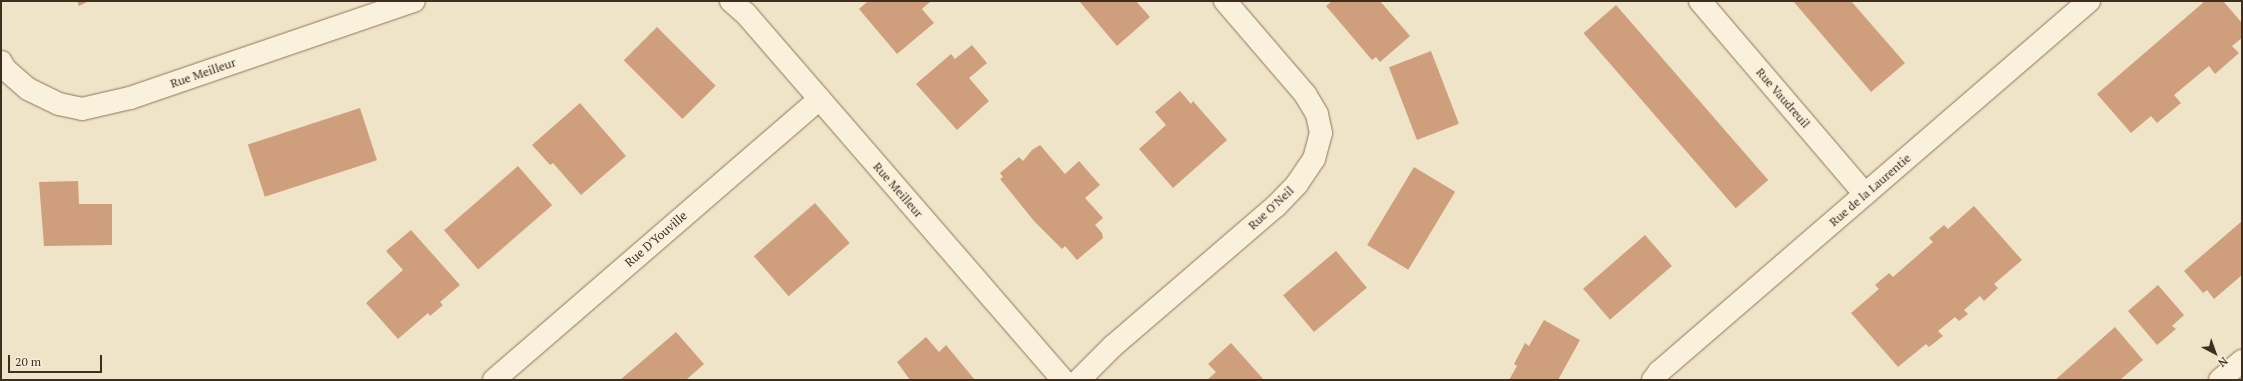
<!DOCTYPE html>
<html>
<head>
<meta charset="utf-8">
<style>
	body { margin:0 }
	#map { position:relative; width:2243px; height:381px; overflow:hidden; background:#f0e4c8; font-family:"PT Serif",serif }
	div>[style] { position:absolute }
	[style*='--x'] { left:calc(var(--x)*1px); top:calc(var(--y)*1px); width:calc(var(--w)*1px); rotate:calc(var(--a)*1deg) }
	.building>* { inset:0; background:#cf9f7d; transform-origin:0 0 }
	.roads { filter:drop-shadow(0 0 1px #8d765c) drop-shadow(0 0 1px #8d765c) }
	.street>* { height:22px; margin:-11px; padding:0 11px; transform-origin:11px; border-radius:11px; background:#faf1dc }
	span { translate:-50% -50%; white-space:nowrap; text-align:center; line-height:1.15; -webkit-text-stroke:3px #f7eed8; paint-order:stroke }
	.street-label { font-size:12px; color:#3d2e20 }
	.frame { position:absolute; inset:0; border:2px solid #3d2e20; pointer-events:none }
	.north { position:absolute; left:2195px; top:333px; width:40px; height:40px; -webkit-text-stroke:3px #f7eed8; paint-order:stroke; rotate:139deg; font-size:11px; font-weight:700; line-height:16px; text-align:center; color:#3d2e20 }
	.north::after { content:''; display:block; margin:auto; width:14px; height:18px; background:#3d2e20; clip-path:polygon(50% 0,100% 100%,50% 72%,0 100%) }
	.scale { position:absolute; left:8px; top:355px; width:94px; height:18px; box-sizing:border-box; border:2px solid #3d2e20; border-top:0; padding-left:5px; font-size:12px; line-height:14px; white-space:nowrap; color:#3d2e20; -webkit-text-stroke:3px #f7eed8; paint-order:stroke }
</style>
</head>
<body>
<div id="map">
	<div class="building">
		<div style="clip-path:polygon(77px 1px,89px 1px,79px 6px)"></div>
		<div style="clip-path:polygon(868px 1px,931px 1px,922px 9px,934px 23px,897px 54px,859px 9px)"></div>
		<div style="clip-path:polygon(1079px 1px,1136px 1px,1150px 17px,1117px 46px)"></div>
		<div style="clip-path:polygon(1332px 1px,1380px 1px,1410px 36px,1380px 62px,1376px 57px,1372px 60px,1326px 6px)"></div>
		<div style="clip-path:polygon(1793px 1px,1851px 1px,1905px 63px,1871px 92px)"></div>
		<div style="clip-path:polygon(2205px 1px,2223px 1px,2242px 23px,2242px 38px,2232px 46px,2239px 53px,2215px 74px,2209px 66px,2174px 95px,2181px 103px,2157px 123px,2151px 116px,2131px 133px,2097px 94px)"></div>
		<div style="left:1616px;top:5px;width:232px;height:43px;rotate:49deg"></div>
		<div style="left:657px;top:27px;width:83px;height:47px;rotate:45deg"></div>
		<div style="clip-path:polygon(972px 45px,987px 63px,969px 78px,989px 101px,957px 130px,916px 84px,951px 54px,955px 59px)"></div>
		<div style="left:1431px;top:51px;width:78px;height:45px;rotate:69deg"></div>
		<div style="clip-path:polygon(1180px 91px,1191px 104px,1193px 101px,1227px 140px,1173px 188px,1139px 149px,1166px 125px,1155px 112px)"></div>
		<div style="clip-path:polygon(580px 103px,626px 156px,581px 195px,553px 163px,550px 165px,532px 145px)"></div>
		<div style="left:360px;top:108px;width:55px;height:118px;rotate:72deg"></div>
		<div style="clip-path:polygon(1040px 145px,1065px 174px,1079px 161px,1100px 185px,1085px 198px,1103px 218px,1095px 225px,1102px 233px,1103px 238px,1077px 260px,1065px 246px,1062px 249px,1034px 221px,1000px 179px,1003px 177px,1000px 173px,1019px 157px,1023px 161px,1032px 150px)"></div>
		<div style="left:518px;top:166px;width:52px;height:98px;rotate:49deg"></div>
		<div style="left:1414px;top:167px;width:48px;height:91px;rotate:31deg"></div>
		<div style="clip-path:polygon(78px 181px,79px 204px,112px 204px,112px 245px,44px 246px,39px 182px)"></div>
		<div style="left:815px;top:203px;width:53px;height:81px;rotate:49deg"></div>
		<div style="clip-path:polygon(1974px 206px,2022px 260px,1994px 284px,1998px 288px,1984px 301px,1980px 296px,1964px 310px,1968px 314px,1959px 321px,1955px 317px,1938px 331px,1943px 336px,1929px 347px,1926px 344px,1898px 367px,1851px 313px,1879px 289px,1875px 285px,1889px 273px,1893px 277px,1933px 242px,1929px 238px,1944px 225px,1948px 229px)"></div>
		<div style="clip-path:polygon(2242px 221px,2242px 275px,2214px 299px,2207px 290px,2203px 293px,2184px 271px)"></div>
		<div style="clip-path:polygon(411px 230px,460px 285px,440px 302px,443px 305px,430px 316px,428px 313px,398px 339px,366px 303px,403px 270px,386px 251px)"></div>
		<div style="left:1645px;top:235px;width:41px;height:82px;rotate:49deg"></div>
		<div style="left:1336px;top:251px;width:48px;height:69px;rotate:50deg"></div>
		<div style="clip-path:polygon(2158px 285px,2184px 315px,2172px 326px,2176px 329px,2157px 345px,2128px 311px)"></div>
		<div style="clip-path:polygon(1544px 320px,1580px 340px,1558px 380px,1509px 380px,1517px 366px,1514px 364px,1525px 343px,1529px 346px)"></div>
		<div style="clip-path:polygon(2115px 327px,2143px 360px,2120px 380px,2055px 380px)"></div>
		<div style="clip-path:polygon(676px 332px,704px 364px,686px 380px,620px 380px)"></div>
		<div style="clip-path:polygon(926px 337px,939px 352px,946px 345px,975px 380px,910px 380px,897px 362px)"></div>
		<div style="clip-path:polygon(1231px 343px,1264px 380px,1207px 380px,1216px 372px,1208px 364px)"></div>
	</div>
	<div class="roads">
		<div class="street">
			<div style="--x:731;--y:1;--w:20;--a:41"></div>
			<div style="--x:746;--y:14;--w:484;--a:49.1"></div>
			<div style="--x:1700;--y:1;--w:254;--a:49.5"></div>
			<div style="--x:1;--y:62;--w:8;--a:60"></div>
			<div style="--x:5;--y:69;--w:30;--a:41"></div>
			<div style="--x:28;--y:89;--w:34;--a:26"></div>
			<div style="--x:59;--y:104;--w:24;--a:12"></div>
			<div style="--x:82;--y:109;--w:49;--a:-12.9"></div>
			<div style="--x:130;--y:98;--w:300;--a:-18.9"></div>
			<div style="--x:494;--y:380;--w:430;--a:-40.8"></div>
			<div style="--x:1079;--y:380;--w:48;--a:-45"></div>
			<div style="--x:1113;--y:346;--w:215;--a:-40.7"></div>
			<div style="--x:1276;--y:206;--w:30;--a:-46"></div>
			<div style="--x:1297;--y:184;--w:30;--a:-56"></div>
			<div style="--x:1314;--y:159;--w:27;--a:-75"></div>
			<div style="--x:1321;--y:133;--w:19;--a:-102"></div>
			<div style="--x:1317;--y:114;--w:23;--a:-121"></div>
			<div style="--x:1305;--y:94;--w:123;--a:-130.7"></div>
			<div style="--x:1653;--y:380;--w:10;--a:-53"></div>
			<div style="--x:1659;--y:372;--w:568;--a:-40.79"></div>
			<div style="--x:2220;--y:380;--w:29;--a:-41"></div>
		</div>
	</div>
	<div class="street-label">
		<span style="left:203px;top:73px;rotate:-19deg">Rue Meilleur</span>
		<span style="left:1783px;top:98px;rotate:49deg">Rue Vaudreuil</span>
		<span style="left:898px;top:190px;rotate:49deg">Rue Meilleur</span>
		<span style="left:1870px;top:190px;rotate:-41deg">Rue de la Laurentie</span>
		<span style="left:1271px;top:208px;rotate:-43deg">Rue O'Neil</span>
		<span style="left:656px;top:239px;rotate:-41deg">Rue D'Youville</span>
	</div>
	<div class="frame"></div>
	<div class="north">N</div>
	<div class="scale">20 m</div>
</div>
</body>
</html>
